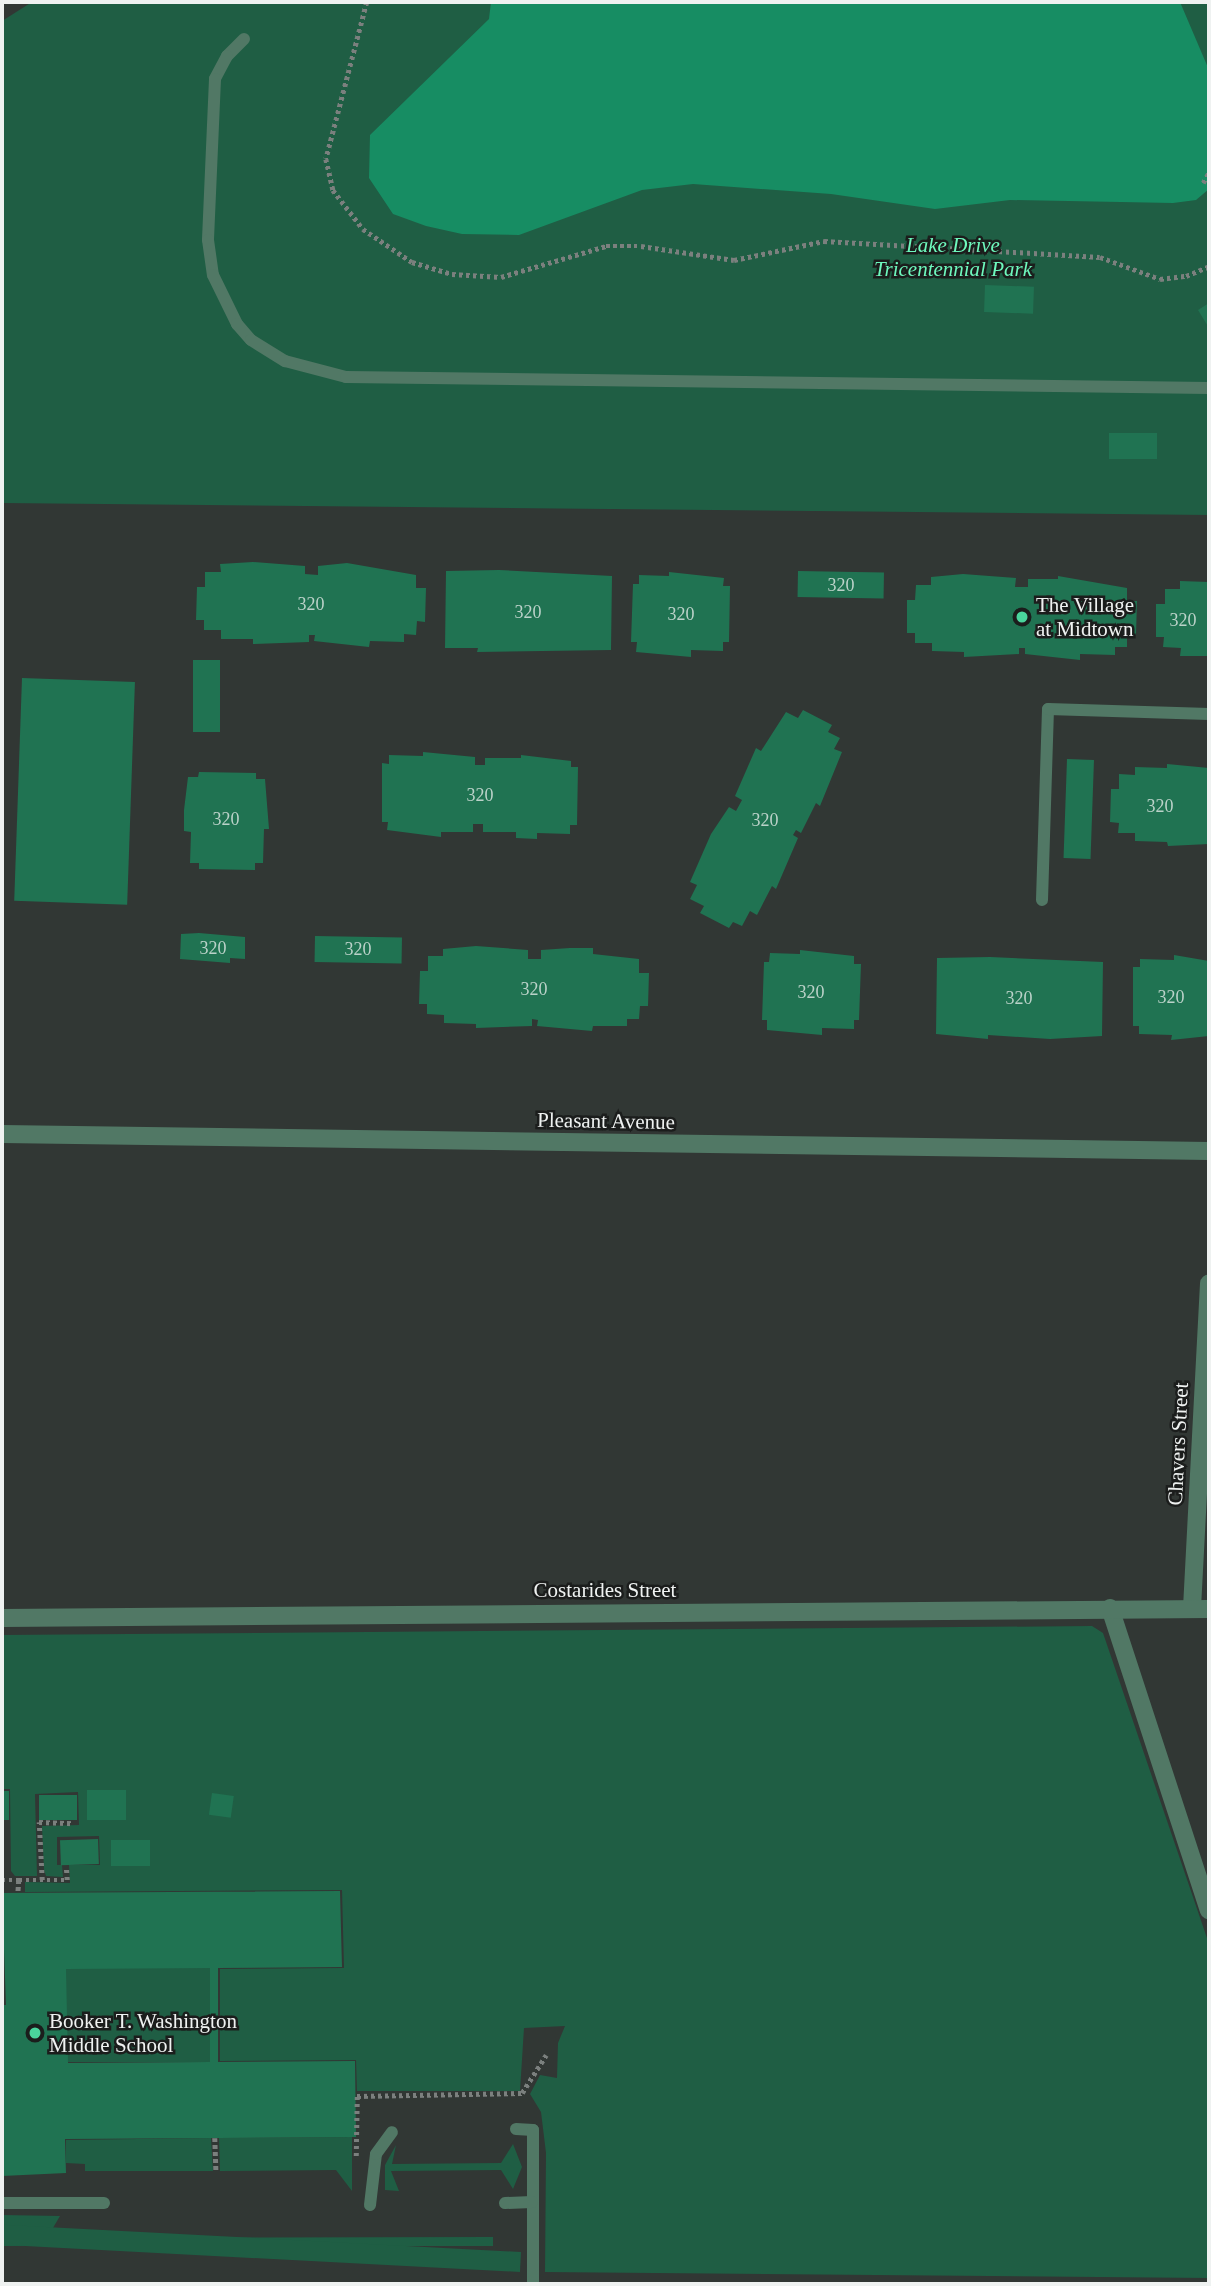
<!DOCTYPE html>
<html>
<head>
<meta charset="utf-8">
<style>
	body { margin:0 }
	#map { position:relative; width:1211px; height:2286px; overflow:hidden; background:#313734; font-family:Georgia,serif }
	div>[style] { position:absolute }
	[style*='--x'] { left:calc(var(--x)*1px); top:calc(var(--y)*1px); width:calc(var(--w)*1px); rotate:calc(var(--a)*1deg) }
	.green>* { inset:0; background:#1f5e44; transform-origin:0 0 }
	.water>* { inset:0; background:#178d63 }
	.building>* { inset:0; background:#207352; transform-origin:0 0 }
	.path>* { height:4.5px; margin-top:-2.25px; transform-origin:0; background:repeating-linear-gradient(90deg,#7b807e 0 3.5px,transparent 0 7px) }
	.service>* { height:12px; margin:-6px; padding:0 6px; transform-origin:6px; border-radius:6px; background:#517865 }
	.minor>* { height:18px; margin:-9px; padding:0 9px; transform-origin:9px; border-radius:9px; background:#517865 }
	.tertiary>* { height:18px; margin:-9px; padding:0 9px; transform-origin:9px; border-radius:9px; background:#517865 }
	.dots>* { width:19px; height:19px; translate:-50% -50%; box-sizing:border-box; border:4px solid #1b1d1c; border-radius:50% }
	span { translate:-50% -50%; white-space:nowrap; text-align:center; line-height:1.15; -webkit-text-stroke:5px #1b1d1c; paint-order:stroke }
	.number-label { font-size:18px; color:#bbd2c9 }
	.number-label span { -webkit-text-stroke-width:0 }
	.park-label { font-size:21px; color:#6ef8bd; font-style:italic }
	.poi-label { font-size:21px; color:#eff2f1 }
	.left { translate:0 -50%; text-align:left }
	.street-label { font-size:21px; color:#eff2f1 }
	.frame { position:absolute; inset:0; border:4px solid #eff2f1; pointer-events:none }
</style>
</head>
<body>
<div id="map">
	<div class="green">
		<div style="clip-path:polygon(32px 2px,1209px 2px,1209px 515px,2px 503px,2px 21px)"></div>
		<div style="clip-path:polygon(1092px 1626px,1103px 1633px,1209px 1944px,1209px 2278px,545px 2272px,546px 2153px,541px 2112px,530px 2094px,540px 2075px,557px 2078px,558px 2043px,565px 2026px,524px 2028px,520px 2091px,357px 2091px,356px 2060px,220px 2061px,220px 1969px,344px 1968px,342px 1890px,25px 1892px,25px 1882px,70px 1883px,69px 1865px,100px 1865px,99px 1836px,57px 1837px,57px 1865px,62px 1865px,63px 1877px,46px 1876px,44px 1870px,42px 1826px,79px 1825px,78px 1792px,35px 1794px,37px 1876px,15px 1876px,11px 1871px,10px 1789px,2px 1789px,2px 1635px)"></div>
		<div style="left:210px;top:1968px;width:94px;height:144px;rotate:90deg"></div>
		<div style="clip-path:polygon(352px 2137px,352px 2191px,336px 2170px,220px 2171px,219px 2138px)"></div>
		<div style="clip-path:polygon(211px 2138px,213px 2171px,85px 2171px,85px 2164px,66px 2163px,66px 2140px)"></div>
		<div style="clip-path:polygon(513px 2144px,522px 2167px,513px 2189px,501px 2170px,391px 2171px,399px 2191px,385px 2190px,385px 2165px,396px 2145px,392px 2164px,501px 2163px)"></div>
		<div style="clip-path:polygon(2px 2215px,60px 2216px,47px 2238px,493px 2237px,493px 2246px,2px 2246px)"></div>
		<div style="left:521px;top:2252px;width:20px;height:519px;rotate:93deg"></div>
	</div>
	<div class="water">
		<div style="clip-path:polygon(491px 2px,1180px 2px,1209px 70px,1209px 189px,1196px 200px,1173px 203px,1010px 200px,935px 209px,831px 194px,693px 184px,642px 190px,519px 235px,462px 234px,426px 226px,393px 214px,369px 178px,370px 135px,489px 19px)"></div>
	</div>
	<div class="building">
		<div style="left:985px;top:285px;width:49px;height:27px;rotate:2deg"></div>
		<div style="clip-path:polygon(1209px 303px,1209px 328px,1198px 310px)"></div>
		<div style="left:1109px;top:433px;width:48px;height:26px"></div>
		<div style="clip-path:polygon(253px 562px,305px 566px,305px 574px,318px 575px,318px 566px,347px 563px,416px 575px,416px 588px,426px 588px,425px 622px,417px 621px,416px 635px,404px 634px,404px 642px,370px 641px,369px 647px,314px 641px,315px 635px,309px 635px,309px 642px,253px 644px,253px 639px,221px 639px,221px 630px,204px 630px,204px 620px,196px 620px,197px 587px,205px 587px,205px 572px,221px 572px,220px 564px)"></div>
		<div style="clip-path:polygon(499px 570px,612px 576px,611px 650px,477px 652px,478px 648px,445px 648px,446px 571px)"></div>
		<div style="left:798px;top:571px;width:86px;height:26px;rotate:1deg"></div>
		<div style="clip-path:polygon(669px 572px,724px 578px,723px 586px,730px 586px,729px 642px,723px 642px,723px 651px,691px 650px,691px 657px,636px 652px,637px 642px,631px 642px,633px 584px,639px 584px,639px 575px,669px 576px)"></div>
		<div style="clip-path:polygon(963px 574px,1016px 578px,1015px 587px,1028px 587px,1028px 579px,1058px 579px,1058px 576px,1127px 588px,1127px 601px,1137px 601px,1136px 635px,1127px 635px,1127px 647px,1115px 647px,1115px 655px,1080px 654px,1080px 660px,1025px 654px,1025px 648px,1019px 648px,1019px 654px,964px 657px,964px 652px,932px 651px,932px 643px,915px 643px,915px 633px,907px 633px,907px 600px,915px 600px,916px 585px,931px 585px,931px 577px)"></div>
		<div style="clip-path:polygon(1180px 581px,1209px 582px,1209px 656px,1180px 656px,1181px 648px,1163px 647px,1164px 637px,1156px 637px,1156px 604px,1165px 604px,1165px 589px,1180px 589px)"></div>
		<div style="left:193px;top:660px;width:27px;height:72px"></div>
		<div style="left:22px;top:678px;width:113px;height:223px;rotate:2deg"></div>
		<div style="clip-path:polygon(803px 710px,832px 725px,828px 732px,840px 738px,834px 749px,842px 752px,820px 806px,816px 803px,801px 833px,796px 830px,793px 835px,798px 838px,776px 889px,772px 886px,757px 915px,750px 911px,742px 926px,733px 922px,729px 928px,700px 913px,704px 906px,690px 899px,697px 885px,690px 882px,711px 834px,729px 807px,736px 811px,742px 800px,735px 796px,756px 748px,761px 751px,786px 712px,798px 718px)"></div>
		<div style="clip-path:polygon(423px 752px,475px 757px,475px 765px,485px 765px,485px 758px,521px 758px,521px 755px,571px 761px,571px 767px,578px 767px,577px 825px,570px 825px,570px 834px,537px 833px,537px 839px,516px 838px,516px 832px,483px 832px,483px 824px,473px 824px,473px 832px,441px 832px,441px 837px,387px 830px,388px 822px,382px 822px,382px 763px,389px 764px,389px 755px,423px 756px)"></div>
		<div style="left:1067px;top:759px;width:27px;height:99px;rotate:2deg"></div>
		<div style="clip-path:polygon(1167px 764px,1209px 768px,1209px 844px,1168px 846px,1167px 842px,1135px 841px,1135px 833px,1118px 833px,1119px 823px,1110px 822px,1111px 789px,1119px 789px,1119px 774px,1135px 775px,1135px 767px,1167px 768px)"></div>
		<div style="clip-path:polygon(199px 772px,256px 773px,256px 779px,265px 779px,269px 829px,264px 829px,263px 863px,255px 863px,255px 870px,199px 869px,199px 863px,190px 863px,191px 832px,184px 831px,184px 810px,188px 777px,198px 777px)"></div>
		<div style="clip-path:polygon(199px 933px,245px 937px,245px 959px,230px 958px,230px 963px,180px 959px,181px 934px)"></div>
		<div style="left:315px;top:936px;width:87px;height:26px;rotate:1deg"></div>
		<div style="clip-path:polygon(476px 946px,528px 950px,528px 959px,541px 959px,541px 950px,570px 948px,593px 948px,593px 954px,639px 959px,639px 973px,649px 973px,648px 1006px,640px 1006px,639px 1019px,627px 1019px,627px 1026px,593px 1026px,592px 1031px,537px 1026px,538px 1020px,532px 1019px,532px 1026px,476px 1028px,476px 1024px,444px 1023px,444px 1015px,427px 1014px,427px 1004px,419px 1004px,420px 971px,428px 971px,428px 956px,443px 956px,443px 949px)"></div>
		<div style="clip-path:polygon(800px 950px,854px 956px,854px 964px,861px 964px,859px 1020px,854px 1020px,854px 1029px,822px 1028px,822px 1035px,767px 1030px,767px 1020px,762px 1020px,764px 962px,769px 962px,770px 953px,800px 954px)"></div>
		<div style="clip-path:polygon(1174px 955px,1209px 961px,1209px 1036px,1171px 1040px,1172px 1035px,1139px 1034px,1139px 1026px,1133px 1026px,1133px 967px,1140px 967px,1140px 959px,1174px 960px)"></div>
		<div style="clip-path:polygon(990px 957px,1103px 962px,1102px 1036px,1050px 1039px,988px 1035px,988px 1039px,936px 1034px,937px 958px)"></div>
		<div style="left:126px;top:1790px;width:30px;height:39px;rotate:90deg"></div>
		<div style="left:2px;top:1791px;width:7px;height:29px"></div>
		<div style="left:212px;top:1793px;width:22px;height:22px;rotate:8deg"></div>
		<div style="left:39px;top:1795px;width:38px;height:25px"></div>
		<div style="left:98px;top:1839px;width:25px;height:38px;rotate:88deg"></div>
		<div style="left:111px;top:1840px;width:39px;height:26px"></div>
		<div style="clip-path:polygon(evenodd,340px 1891px,342px 1967px,218px 1968px,218px 2062px,355px 2061px,356px 2137px,65px 2139px,66px 2173px,2px 2176px,2px 2005px,6px 2005px,2px 1893px,340px 1891px,210px 1968px,210px 2062px,68px 2063px,66px 1969px,210px 1968px)"></div>
	</div>
	<div class="path">
		<div style="--x:367;--y:2;--w:162;--a:104.6"></div>
		<div style="--x:326;--y:159;--w:32;--a:77"></div>
		<div style="--x:333;--y:190;--w:49;--a:52.4"></div>
		<div style="--x:363;--y:229;--w:59;--a:34"></div>
		<div style="--x:412;--y:262;--w:42;--a:16.7"></div>
		<div style="--x:452;--y:274;--w:49;--a:3.5"></div>
		<div style="--x:501;--y:277;--w:109;--a:-16.4"></div>
		<div style="--x:606;--y:246;--w:35;--a:0"></div>
		<div style="--x:641;--y:246;--w:94;--a:8.6"></div>
		<div style="--x:734;--y:260;--w:92;--a:-11.9"></div>
		<div style="--x:824;--y:241;--w:276;--a:3.3"></div>
		<div style="--x:1100;--y:257;--w:64;--a:20.1"></div>
		<div style="--x:1160;--y:279;--w:26;--a:-7"></div>
		<div style="--x:1186;--y:276;--w:25;--a:-23"></div>
		<div style="--x:1203;--y:183;--w:13;--a:-61"></div>
		<div style="--x:2;--y:1880;--w:17;--a:0"></div>
		<div style="--x:19;--y:1880;--w:13;--a:94"></div>
		<div style="--x:19;--y:1880;--w:48;--a:0"></div>
		<div style="--x:67;--y:1880;--w:14;--a:-94"></div>
		<div style="--x:42;--y:1880;--w:58;--a:-93"></div>
		<div style="--x:39;--y:1822;--w:35;--a:2"></div>
		<div style="--x:215;--y:2138;--w:33;--a:88"></div>
		<div style="--x:356;--y:2156;--w:60;--a:-89"></div>
		<div style="--x:357;--y:2096;--w:165;--a:-1"></div>
		<div style="--x:522;--y:2093;--w:45;--a:-57.7"></div>
	</div>
	<div class="service">
		<div style="--x:244;--y:39;--w:24;--a:135"></div>
		<div style="--x:227;--y:56;--w:26;--a:118"></div>
		<div style="--x:215;--y:79;--w:161;--a:92.5"></div>
		<div style="--x:208;--y:240;--w:35;--a:82"></div>
		<div style="--x:213;--y:275;--w:55;--a:63.9"></div>
		<div style="--x:237;--y:324;--w:21;--a:49"></div>
		<div style="--x:251;--y:340;--w:40;--a:32"></div>
		<div style="--x:285;--y:361;--w:63;--a:14.7"></div>
		<div style="--x:346;--y:377;--w:863;--a:0.73"></div>
		<div style="--x:1042;--y:900;--w:191;--a:-88.2"></div>
		<div style="--x:1048;--y:709;--w:161;--a:1.8"></div>
		<div style="--x:516;--y:2129;--w:17;--a:3"></div>
		<div style="--x:533;--y:2130;--w:154;--a:90"></div>
		<div style="--x:2;--y:2203;--w:102;--a:0"></div>
		<div style="--x:505;--y:2203;--w:27;--a:-2"></div>
		<div style="--x:370;--y:2205;--w:51;--a:-83.3"></div>
		<div style="--x:376;--y:2154;--w:27;--a:-54"></div>
	</div>
	<div class="minor">
		<div style="--x:1110;--y:1608;--w:318;--a:71.9"></div>
		<div style="--x:1192;--y:1608;--w:325;--a:-87"></div>
		<div style="--x:2;--y:1618;--w:1207;--a:-0.43"></div>
	</div>
	<div class="tertiary">
		<div style="--x:2;--y:1134;--w:1207;--a:0.81"></div>
	</div>
	<div class="dots">
		<div style="left:1022px;top:617px;background:#4ad49c"></div>
		<div style="left:35px;top:2033px;background:#4ad49c"></div>
	</div>
	<div class="number-label">
		<span style="left:841px;top:585px">320</span>
		<span style="left:311px;top:604px">320</span>
		<span style="left:528px;top:612px">320</span>
		<span style="left:681px;top:614px">320</span>
		<span style="left:1183px;top:620px">320</span>
		<span style="left:480px;top:795px">320</span>
		<span style="left:1160px;top:806px">320</span>
		<span style="left:226px;top:819px">320</span>
		<span style="left:765px;top:820px">320</span>
		<span style="left:213px;top:948px">320</span>
		<span style="left:358px;top:949px">320</span>
		<span style="left:534px;top:989px">320</span>
		<span style="left:811px;top:992px">320</span>
		<span style="left:1171px;top:997px">320</span>
		<span style="left:1019px;top:998px">320</span>
	</div>
	<div class="park-label">
		<span style="left:953px;top:257px">Lake Drive<br>Tricentennial Park</span>
	</div>
	<div class="poi-label">
		<span class="left" style="left:1036px;top:617px">The Village<br>at Midtown</span>
		<span class="left" style="left:49px;top:2033px">Booker T. Washington<br>Middle School</span>
	</div>
	<div class="street-label">
		<span style="left:606px;top:1121px;rotate:1deg">Pleasant Avenue</span>
		<span style="left:1178px;top:1444px;rotate:-87deg">Chavers Street</span>
		<span style="left:605px;top:1590px">Costarides Street</span>
	</div>
	<div class="frame"></div>
</div>
</body>
</html>
